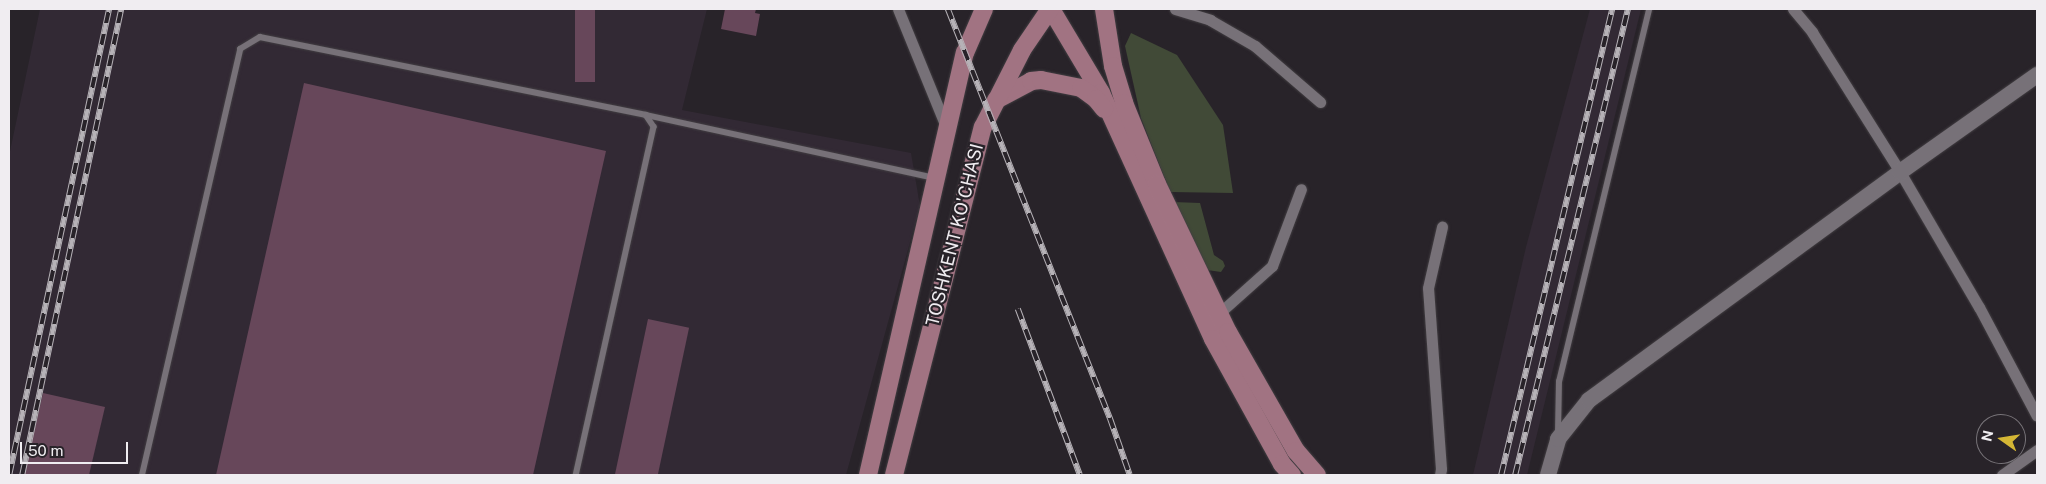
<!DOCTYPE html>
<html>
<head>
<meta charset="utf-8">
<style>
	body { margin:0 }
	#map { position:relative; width:2046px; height:484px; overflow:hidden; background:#282329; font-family:"Public Sans",sans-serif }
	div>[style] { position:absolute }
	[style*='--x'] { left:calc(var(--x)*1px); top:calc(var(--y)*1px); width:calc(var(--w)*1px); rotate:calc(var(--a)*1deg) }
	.built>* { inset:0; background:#322934 }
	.green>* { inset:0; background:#414a37 }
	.building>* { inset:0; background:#67475a; transform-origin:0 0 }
	.roads { filter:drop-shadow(0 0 1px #423e42) drop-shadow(0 0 1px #423e42) }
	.lane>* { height:5.5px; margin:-2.75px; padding:0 2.75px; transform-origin:2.75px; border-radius:2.75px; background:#777178 }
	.street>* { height:11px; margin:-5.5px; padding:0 5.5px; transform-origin:5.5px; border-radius:5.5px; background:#777178 }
	.secondary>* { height:16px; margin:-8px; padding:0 8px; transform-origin:8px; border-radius:8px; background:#777178 }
	.primary>* { height:18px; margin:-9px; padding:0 9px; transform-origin:9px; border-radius:9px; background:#a17382 }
	.rail>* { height:5.5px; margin-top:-2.75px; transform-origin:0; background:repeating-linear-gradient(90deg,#282329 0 11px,#b6b2b7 0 22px); box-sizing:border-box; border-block:1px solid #b6b2b7 }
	span { translate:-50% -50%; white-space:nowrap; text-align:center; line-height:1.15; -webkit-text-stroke:4.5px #282329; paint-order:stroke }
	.street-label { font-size:18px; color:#f0edf1 }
	.frame { position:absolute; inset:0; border:10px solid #f0edf1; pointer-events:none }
	.north { position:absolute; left:1976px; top:414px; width:50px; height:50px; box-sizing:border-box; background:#282329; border:1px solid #787479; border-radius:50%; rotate:283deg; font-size:14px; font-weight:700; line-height:20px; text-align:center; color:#f0edf1 }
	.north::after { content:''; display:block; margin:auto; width:18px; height:22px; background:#d4b635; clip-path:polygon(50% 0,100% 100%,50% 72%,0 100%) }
	.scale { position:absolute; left:20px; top:442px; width:108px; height:22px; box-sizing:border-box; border:2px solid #f0edf1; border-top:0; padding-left:6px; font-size:15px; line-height:18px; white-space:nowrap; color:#f0edf1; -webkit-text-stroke:4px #282329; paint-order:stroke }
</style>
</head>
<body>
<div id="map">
	<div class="built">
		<div style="clip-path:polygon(40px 9px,707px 9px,682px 110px,911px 153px,920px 206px,846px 475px,9px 475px,9px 156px)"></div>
		<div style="clip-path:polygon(1590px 9px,1641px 9px,1527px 475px,1473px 475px,1526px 247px)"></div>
	</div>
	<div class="green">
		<div style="clip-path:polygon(1131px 33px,1177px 55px,1223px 125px,1233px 193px,1170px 192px,1141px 118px,1125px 46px)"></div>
		<div style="clip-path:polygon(1173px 202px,1200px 203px,1214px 255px,1223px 261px,1225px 266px,1221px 272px,1207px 270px)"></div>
	</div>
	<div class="building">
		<div style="left:575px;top:9px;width:20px;height:73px"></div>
		<div style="clip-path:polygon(725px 9px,756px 9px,755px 13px,760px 14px,756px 36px,721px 29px)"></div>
		<div style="clip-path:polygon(304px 83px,606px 151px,533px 475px,216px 475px)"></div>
		<div style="left:648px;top:319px;width:42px;height:160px;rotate:12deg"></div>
		<div style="clip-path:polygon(43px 393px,105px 407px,89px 475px,24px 475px)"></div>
	</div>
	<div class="roads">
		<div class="lane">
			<div style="--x:646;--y:115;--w:296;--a:12.3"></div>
			<div style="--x:1558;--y:433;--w:51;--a:-88.9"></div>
			<div style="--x:1559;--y:382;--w:384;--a:-76.4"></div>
			<div style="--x:142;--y:475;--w:437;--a:-77"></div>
			<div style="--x:240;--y:49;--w:23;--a:-31"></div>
			<div style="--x:260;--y:37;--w:394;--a:11.4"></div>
			<div style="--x:646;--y:115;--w:14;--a:56"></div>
			<div style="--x:654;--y:127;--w:357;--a:102.6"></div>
		</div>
		<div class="street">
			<div style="--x:898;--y:9;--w:130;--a:67.8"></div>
			<div style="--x:1175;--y:9;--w:37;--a:17"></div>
			<div style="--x:1210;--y:20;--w:52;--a:30"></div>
			<div style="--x:1255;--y:46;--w:86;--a:40.7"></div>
			<div style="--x:1793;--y:9;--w:30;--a:50"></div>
			<div style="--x:1812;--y:32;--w:165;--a:57.8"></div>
			<div style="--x:1900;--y:172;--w:156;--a:59.7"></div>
			<div style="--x:1979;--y:307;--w:123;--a:62"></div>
			<div style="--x:1216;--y:316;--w:75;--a:-41.8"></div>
			<div style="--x:1272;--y:266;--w:82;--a:-69.4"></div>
			<div style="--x:1440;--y:475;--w:6;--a:-81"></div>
			<div style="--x:1441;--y:469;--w:181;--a:-94.1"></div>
			<div style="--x:1428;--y:288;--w:63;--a:-77.1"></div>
			<div style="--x:2002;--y:475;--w:43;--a:-35.5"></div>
		</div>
		<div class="secondary">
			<div style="--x:1548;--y:475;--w:37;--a:-74"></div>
			<div style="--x:1558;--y:439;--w:50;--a:-51.5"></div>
			<div style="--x:1589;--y:400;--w:386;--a:-36.2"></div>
			<div style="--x:1900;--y:172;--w:168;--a:-35.3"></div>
		</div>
		<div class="primary">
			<div style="--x:1051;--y:9;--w:98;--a:59.2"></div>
			<div style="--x:1101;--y:93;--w:270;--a:65.5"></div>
			<div style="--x:1213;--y:339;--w:143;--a:61.1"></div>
			<div style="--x:1282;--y:464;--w:15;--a:48"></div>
			<div style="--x:1104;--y:9;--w:58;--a:81"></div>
			<div style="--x:1113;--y:66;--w:39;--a:73"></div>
			<div style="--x:1124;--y:103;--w:87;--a:67.8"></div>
			<div style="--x:1157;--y:184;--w:164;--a:64.4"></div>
			<div style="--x:1228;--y:332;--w:137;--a:60.3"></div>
			<div style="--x:1296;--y:451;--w:32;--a:49"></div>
			<div style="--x:996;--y:100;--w:40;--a:-28"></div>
			<div style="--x:1031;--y:81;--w:10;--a:-6"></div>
			<div style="--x:1041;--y:80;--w:41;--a:11.3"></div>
			<div style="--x:1081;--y:88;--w:19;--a:36"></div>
			<div style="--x:1096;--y:99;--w:13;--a:51"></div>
			<div style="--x:868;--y:475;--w:433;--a:-77.1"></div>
			<div style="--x:965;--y:53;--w:48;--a:-66.6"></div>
			<div style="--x:894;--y:475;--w:359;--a:-75.7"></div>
			<div style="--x:983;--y:127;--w:86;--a:-63.1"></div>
			<div style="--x:1022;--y:50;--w:50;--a:-55.7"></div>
		</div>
	</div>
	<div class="rail">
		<div style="--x:948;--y:9;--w:440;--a:68.4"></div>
		<div style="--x:1110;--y:418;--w:60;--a:70.7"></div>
		<div style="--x:1018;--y:309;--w:177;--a:69.5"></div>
		<div style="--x:9;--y:475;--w:477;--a:-77.9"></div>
		<div style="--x:22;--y:475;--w:476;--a:-78"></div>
		<div style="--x:1501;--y:475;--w:479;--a:-76.6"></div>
		<div style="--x:1515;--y:475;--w:480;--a:-76.4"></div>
	</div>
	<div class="street-label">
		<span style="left:955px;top:235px;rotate:-76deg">TOSHKENT KO'CHASI</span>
	</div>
	<div class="frame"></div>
	<div class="north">N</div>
	<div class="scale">50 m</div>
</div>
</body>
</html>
